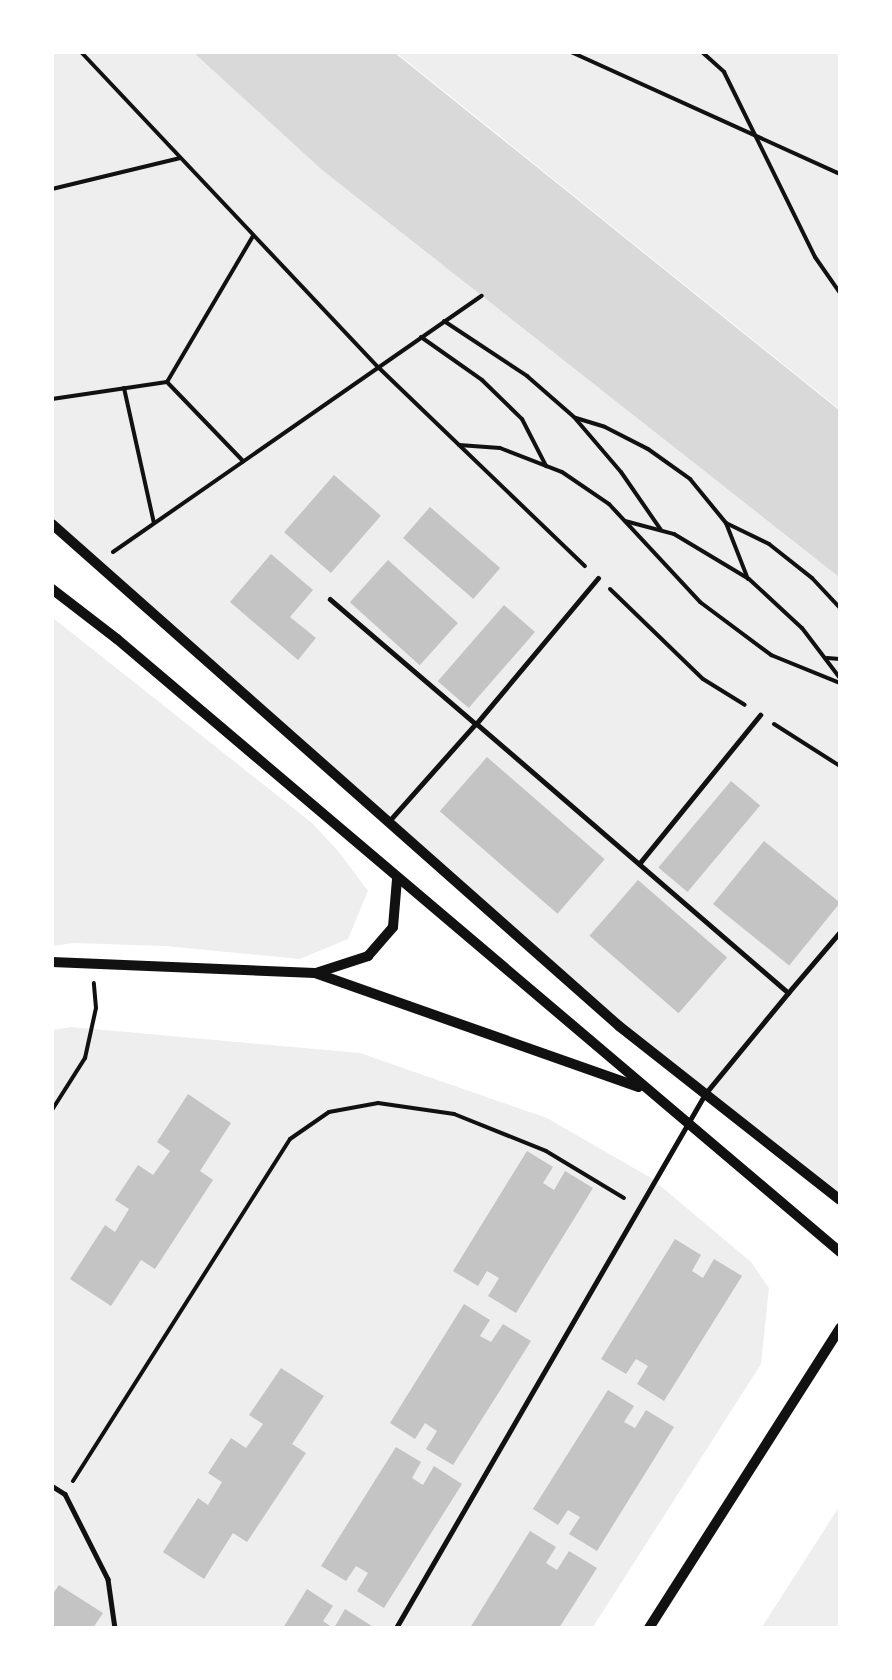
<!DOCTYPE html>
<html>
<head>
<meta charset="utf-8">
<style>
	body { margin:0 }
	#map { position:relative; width:892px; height:1680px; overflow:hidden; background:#fff; font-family:"Work Sans",sans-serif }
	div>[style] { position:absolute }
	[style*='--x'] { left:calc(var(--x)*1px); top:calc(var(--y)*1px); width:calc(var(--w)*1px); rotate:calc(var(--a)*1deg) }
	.green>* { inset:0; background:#eee }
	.water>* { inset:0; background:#d9d9d9 }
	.building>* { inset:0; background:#c4c4c4; transform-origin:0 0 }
	.path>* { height:4px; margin:-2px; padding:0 2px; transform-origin:2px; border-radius:2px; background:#111 }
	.service>* { height:4.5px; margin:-2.25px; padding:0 2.25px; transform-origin:2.25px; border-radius:2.25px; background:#111 }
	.tertiary>* { height:10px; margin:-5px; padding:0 5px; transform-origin:5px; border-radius:5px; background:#111 }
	span { translate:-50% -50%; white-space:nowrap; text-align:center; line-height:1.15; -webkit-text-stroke:4.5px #fff; paint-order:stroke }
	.frame { position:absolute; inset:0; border:54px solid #fff; pointer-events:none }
</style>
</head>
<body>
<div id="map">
	<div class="green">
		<div style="clip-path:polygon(52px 53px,194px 53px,322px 170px,839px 577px,839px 1200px,619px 1026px,53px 524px)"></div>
		<div style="clip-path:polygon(395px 53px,839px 53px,839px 409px,399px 55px)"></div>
		<div style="clip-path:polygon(53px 618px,312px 823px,339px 852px,368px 891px,348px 939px,300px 959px,165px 946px,74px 943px,53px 946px)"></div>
		<div style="clip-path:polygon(71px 1027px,360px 1053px,547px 1118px,651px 1178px,751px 1262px,769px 1288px,761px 1364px,593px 1627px,53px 1628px,53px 1030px)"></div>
		<div style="clip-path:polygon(839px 1507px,839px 1627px,762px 1627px)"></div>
	</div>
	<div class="water">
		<div style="clip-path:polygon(194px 53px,395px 53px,839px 410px,839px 577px,322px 170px)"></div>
	</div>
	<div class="building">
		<div style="left:334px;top:475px;width:62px;height:76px;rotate:41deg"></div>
		<div style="left:430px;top:507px;width:93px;height:41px;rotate:41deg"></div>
		<div style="clip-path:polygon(271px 554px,313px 590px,290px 617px,316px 638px,298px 660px,230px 602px)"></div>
		<div style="left:388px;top:560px;width:94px;height:57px;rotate:42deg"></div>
		<div style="left:504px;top:605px;width:41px;height:101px;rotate:41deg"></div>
		<div style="left:487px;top:757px;width:156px;height:72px;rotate:41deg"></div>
		<div style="left:731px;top:781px;width:38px;height:113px;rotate:40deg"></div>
		<div style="left:764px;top:841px;width:98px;height:81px;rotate:39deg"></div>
		<div style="left:638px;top:880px;width:118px;height:74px;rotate:41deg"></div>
		<div style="clip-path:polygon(188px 1094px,231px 1123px,200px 1171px,213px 1180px,155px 1269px,141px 1260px,111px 1306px,70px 1279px,105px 1225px,115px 1232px,129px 1209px,115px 1200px,138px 1165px,153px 1175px,170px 1151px,157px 1142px)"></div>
		<div style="clip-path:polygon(527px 1151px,553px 1167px,543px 1183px,554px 1190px,565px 1171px,593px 1188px,516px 1313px,488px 1296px,499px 1278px,487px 1271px,478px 1286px,453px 1271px)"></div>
		<div style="clip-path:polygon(675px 1239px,701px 1255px,692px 1271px,703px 1278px,714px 1259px,742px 1276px,664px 1401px,637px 1384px,648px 1366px,636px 1359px,626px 1374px,601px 1359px)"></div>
		<div style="clip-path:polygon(464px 1304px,490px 1320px,480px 1336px,491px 1342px,503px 1324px,531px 1341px,453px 1465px,426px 1449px,437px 1431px,425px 1423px,415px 1439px,390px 1423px)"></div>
		<div style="clip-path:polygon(281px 1368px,324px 1396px,292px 1444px,306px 1453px,247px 1542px,233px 1533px,204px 1579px,163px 1552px,198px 1498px,208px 1505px,222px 1482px,208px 1473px,231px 1438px,246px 1448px,263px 1424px,249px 1415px)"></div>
		<div style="clip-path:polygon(608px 1390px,634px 1406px,624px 1422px,635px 1428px,646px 1410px,674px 1427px,597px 1551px,569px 1534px,580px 1517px,568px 1510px,558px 1525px,533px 1509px)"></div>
		<div style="clip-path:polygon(396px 1447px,421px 1462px,412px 1478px,423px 1485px,434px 1466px,462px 1484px,384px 1608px,357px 1591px,368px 1573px,356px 1566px,346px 1581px,321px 1566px)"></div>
		<div style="clip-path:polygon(530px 1531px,556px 1547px,546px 1563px,557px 1570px,569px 1551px,597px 1568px,559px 1628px,470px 1628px)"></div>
		<div style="clip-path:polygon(59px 1585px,103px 1613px,93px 1628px,52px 1628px,52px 1595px)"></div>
		<div style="clip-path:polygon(307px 1589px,333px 1606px,323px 1621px,333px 1628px,283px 1628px)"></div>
		<div style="clip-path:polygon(345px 1609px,375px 1628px,334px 1628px)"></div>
	</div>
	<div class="path">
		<div style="--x:81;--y:52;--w:433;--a:46.7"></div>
		<div style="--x:378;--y:367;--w:287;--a:43.9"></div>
		<div style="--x:571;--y:52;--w:295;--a:24.4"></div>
		<div style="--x:702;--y:52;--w:30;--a:42"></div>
		<div style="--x:724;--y:72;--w:206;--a:63.8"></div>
		<div style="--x:815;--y:257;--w:44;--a:55.2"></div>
		<div style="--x:52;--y:189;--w:132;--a:-13.6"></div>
		<div style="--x:444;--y:321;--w:100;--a:33.5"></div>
		<div style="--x:527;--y:376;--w:62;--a:41.1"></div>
		<div style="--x:574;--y:417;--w:72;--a:49.5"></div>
		<div style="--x:621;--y:472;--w:70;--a:55.4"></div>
		<div style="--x:421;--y:337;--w:75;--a:35.2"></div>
		<div style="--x:482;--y:380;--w:56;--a:44.3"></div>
		<div style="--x:522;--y:419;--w:53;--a:62.9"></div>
		<div style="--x:167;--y:382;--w:110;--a:46.1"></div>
		<div style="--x:124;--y:388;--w:138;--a:77.5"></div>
		<div style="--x:52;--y:399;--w:116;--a:-8.4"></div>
		<div style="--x:167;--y:382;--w:169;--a:-59.5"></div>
		<div style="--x:576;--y:418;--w:30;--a:17"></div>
		<div style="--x:605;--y:427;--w:48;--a:27.1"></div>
		<div style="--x:648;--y:449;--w:52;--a:35.5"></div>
		<div style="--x:690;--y:479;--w:57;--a:50.7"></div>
		<div style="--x:726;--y:523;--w:60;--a:68.6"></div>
		<div style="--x:459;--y:445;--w:41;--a:4.2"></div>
		<div style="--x:500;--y:448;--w:66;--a:21.2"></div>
		<div style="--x:562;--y:472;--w:57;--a:34.2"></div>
		<div style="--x:609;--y:504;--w:134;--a:47.1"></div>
		<div style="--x:700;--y:602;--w:89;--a:36.7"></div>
		<div style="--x:771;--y:655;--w:74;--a:22.1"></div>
		<div style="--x:625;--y:521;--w:51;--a:14.9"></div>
		<div style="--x:674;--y:534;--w:87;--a:31"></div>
		<div style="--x:749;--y:579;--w:72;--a:42.8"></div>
		<div style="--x:802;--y:628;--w:63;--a:52.8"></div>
		<div style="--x:726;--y:523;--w:48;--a:26"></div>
		<div style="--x:769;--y:544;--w:55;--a:38.3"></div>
		<div style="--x:812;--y:578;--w:41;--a:47"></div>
		<div style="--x:113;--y:552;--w:449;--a:-34.8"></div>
		<div style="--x:610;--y:589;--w:129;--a:44.1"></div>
		<div style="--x:703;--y:679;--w:49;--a:31.8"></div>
		<div style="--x:827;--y:658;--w:13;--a:4"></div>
		<div style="--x:774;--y:724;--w:78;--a:32.5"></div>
		<div style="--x:52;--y:1110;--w:62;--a:-57.6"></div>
		<div style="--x:85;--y:1058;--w:51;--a:-77.6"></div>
		<div style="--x:96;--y:1008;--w:25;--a:-95"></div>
		<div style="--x:73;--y:1481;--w:405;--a:-57.6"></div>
		<div style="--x:290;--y:1139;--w:47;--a:-34.7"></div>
		<div style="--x:329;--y:1112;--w:50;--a:-10.4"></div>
		<div style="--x:378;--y:1103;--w:77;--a:8.2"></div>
		<div style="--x:454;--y:1114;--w:99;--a:21.9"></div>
		<div style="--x:546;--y:1151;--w:91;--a:31.1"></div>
	</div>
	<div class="service">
		<div style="--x:330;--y:599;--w:192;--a:40.6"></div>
		<div style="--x:476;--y:724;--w:130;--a:131.6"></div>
		<div style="--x:639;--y:864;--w:192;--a:-50.9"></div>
		<div style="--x:788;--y:993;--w:80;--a:-49.6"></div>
		<div style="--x:52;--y:1486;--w:15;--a:32"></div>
		<div style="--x:65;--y:1494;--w:95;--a:63.2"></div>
		<div style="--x:108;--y:1579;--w:49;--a:81.9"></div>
		<div style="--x:396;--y:1628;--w:617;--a:-59.94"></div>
		<div style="--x:705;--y:1094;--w:131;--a:-50.6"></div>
		<div style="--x:788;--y:993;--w:412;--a:-139.2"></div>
		<div style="--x:476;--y:724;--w:190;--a:-50.1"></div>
	</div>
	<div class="tertiary">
		<div style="--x:52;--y:524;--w:757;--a:41.52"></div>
		<div style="--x:619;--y:1026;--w:281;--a:38.2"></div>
		<div style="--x:52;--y:589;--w:82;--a:37.6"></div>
		<div style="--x:117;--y:639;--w:948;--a:40.29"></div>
		<div style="--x:52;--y:962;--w:263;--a:2.4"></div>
		<div style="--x:315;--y:973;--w:343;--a:19.4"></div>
		<div style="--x:316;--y:973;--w:55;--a:-18.1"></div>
		<div style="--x:368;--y:956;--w:38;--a:-49"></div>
		<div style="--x:393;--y:927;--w:48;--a:-85.2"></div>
		<div style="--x:649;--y:1628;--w:356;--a:-57.5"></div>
	</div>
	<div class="frame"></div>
</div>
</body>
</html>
